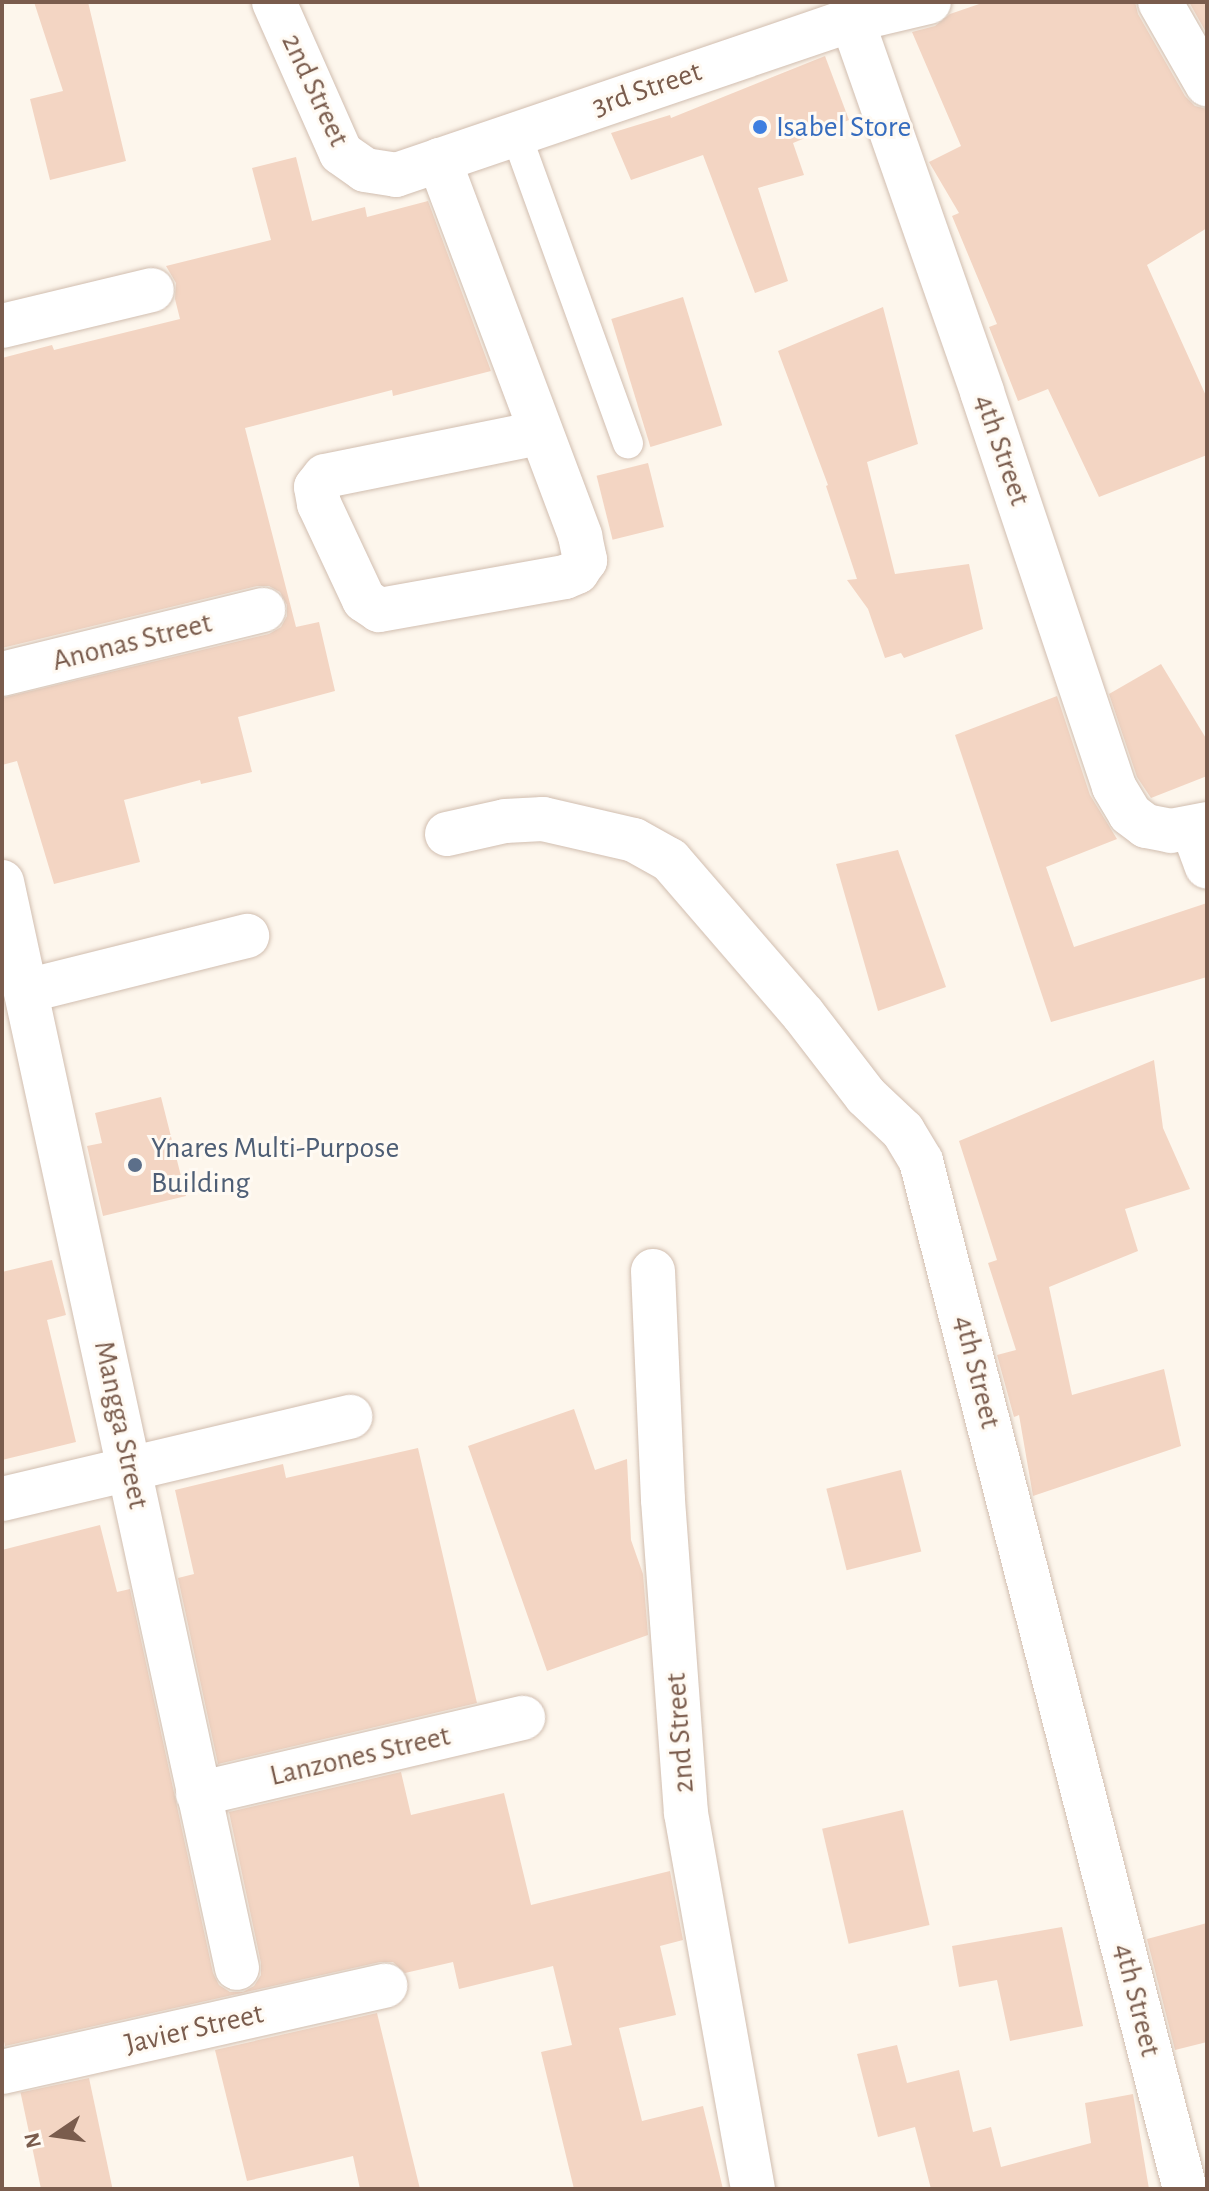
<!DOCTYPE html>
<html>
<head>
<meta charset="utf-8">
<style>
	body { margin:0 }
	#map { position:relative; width:1209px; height:2191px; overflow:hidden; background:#fdf6ec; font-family:"Alegreya Sans",sans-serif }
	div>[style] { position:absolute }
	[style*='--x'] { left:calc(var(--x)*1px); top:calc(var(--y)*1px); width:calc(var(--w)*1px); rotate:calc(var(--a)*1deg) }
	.building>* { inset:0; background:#f3d5c3; transform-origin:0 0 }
	.roads { filter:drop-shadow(0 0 2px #d1beb0) drop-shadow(0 0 2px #d1beb0) }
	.lane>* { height:30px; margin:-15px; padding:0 15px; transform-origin:15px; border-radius:15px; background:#fff }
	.street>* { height:44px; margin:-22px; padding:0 22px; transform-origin:22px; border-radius:22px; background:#fff }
	.secondary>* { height:44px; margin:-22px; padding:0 22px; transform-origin:22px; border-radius:22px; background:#fff }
	.dots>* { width:22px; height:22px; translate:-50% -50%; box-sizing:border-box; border:4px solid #fffaf3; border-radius:50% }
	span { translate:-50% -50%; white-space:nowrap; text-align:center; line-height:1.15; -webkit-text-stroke:6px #fffaf3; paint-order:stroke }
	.street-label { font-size:30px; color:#7a5c4d }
	.shop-label { font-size:30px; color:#366cbe }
	.left { translate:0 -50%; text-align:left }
	.service-label { font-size:30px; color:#4e5e75 }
	.frame { position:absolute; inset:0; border:4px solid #7a5c4d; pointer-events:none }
	.north { position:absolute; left:16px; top:2095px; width:80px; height:80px; -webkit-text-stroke:6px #fffaf3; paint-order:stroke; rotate:257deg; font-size:22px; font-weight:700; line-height:32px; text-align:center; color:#7a5c4d }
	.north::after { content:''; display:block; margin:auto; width:28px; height:36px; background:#7a5c4d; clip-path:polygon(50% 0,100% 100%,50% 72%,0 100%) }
</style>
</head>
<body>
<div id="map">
	<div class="building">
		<div style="clip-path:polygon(34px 2px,88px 2px,126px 161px,50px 180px,30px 99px,63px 91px)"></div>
		<div style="clip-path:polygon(985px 2px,1135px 2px,1138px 14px,1185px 96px,1195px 106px,1207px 109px,1207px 228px,1147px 265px,1207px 398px,1207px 455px,1099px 497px,1048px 389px,1018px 401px,989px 327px,997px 324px,952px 216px,959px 213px,929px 162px,961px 146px,912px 32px,935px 26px,950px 14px)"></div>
		<div style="clip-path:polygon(1189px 2px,1207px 2px,1207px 34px)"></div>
		<div style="clip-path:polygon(825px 56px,849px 120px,793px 143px,804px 175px,758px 188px,788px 281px,755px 293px,703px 155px,631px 180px,611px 133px,670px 115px,671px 118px)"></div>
		<div style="clip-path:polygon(296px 157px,312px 221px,365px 207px,367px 217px,428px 201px,491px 371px,393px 396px,392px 390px,245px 428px,296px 627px,319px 622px,335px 691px,238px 717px,252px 772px,201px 784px,200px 780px,124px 800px,140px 862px,54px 884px,17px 761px,2px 765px,2px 698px,269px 634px,281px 627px,287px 616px,287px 605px,280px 592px,269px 586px,257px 586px,2px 648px,2px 358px,52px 345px,54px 350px,180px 319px,175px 299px,176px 283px,166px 266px,271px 240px,252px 168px)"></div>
		<div style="left:683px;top:297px;width:134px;height:75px;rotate:73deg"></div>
		<div style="clip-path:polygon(883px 307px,918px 444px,867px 462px,895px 574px,969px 564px,983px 629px,904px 658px,901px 653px,885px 658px,868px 609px,847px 580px,857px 579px,826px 486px,828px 485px,778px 351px)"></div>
		<div style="left:648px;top:463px;width:66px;height:53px;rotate:76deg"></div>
		<div style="clip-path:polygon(1161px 664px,1207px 740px,1207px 776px,1151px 798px,1137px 777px,1109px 694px)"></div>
		<div style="clip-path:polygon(1057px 696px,1090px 795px,1117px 839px,1046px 867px,1074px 947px,1207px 903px,1207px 977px,1051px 1022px,955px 735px)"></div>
		<div style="clip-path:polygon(898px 850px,946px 987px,878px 1011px,836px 864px)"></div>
		<div style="clip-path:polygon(1154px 1060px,1163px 1128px,1190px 1189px,1125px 1209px,1138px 1251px,1049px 1287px,1072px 1395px,1164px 1369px,1181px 1446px,1033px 1496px,1019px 1415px,1014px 1417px,997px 1355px,1016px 1350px,988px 1263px,997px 1260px,959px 1141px)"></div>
		<div style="clip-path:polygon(161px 1097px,186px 1196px,103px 1216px,87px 1146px,102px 1143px,95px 1113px)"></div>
		<div style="clip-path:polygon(52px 1260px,66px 1315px,47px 1320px,76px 1442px,2px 1460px,2px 1272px)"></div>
		<div style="clip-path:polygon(574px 1409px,595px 1470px,627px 1459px,631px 1540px,643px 1574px,648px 1635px,547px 1671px,468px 1446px)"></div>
		<div style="clip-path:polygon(418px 1448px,477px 1703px,218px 1764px,178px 1578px,194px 1574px,175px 1490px,283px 1464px,286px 1478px)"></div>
		<div style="left:901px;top:1470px;width:84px;height:77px;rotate:76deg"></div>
		<div style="clip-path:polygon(100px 1525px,117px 1592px,130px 1589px,213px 1973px,219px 1985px,230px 1992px,243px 1992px,254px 1986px,261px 1975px,261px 1963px,229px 1812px,401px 1772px,411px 1815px,504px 1793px,531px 1905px,670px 1871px,683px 1940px,660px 1946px,676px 2015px,619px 2028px,642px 2121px,703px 2106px,723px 2189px,574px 2189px,541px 2052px,572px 2045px,553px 1966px,459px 1989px,453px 1962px,405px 1973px,393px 1962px,380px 1962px,5px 2046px,2px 2033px,2px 1550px)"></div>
		<div style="left:903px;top:1810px;width:118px;height:83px;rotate:77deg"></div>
		<div style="clip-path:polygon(1207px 1923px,1207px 2042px,1175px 2050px,1147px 1939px)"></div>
		<div style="clip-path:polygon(1062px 1927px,1083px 2026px,1010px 2041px,997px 1980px,959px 1987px,952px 1946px)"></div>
		<div style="clip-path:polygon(377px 2013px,420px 2189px,360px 2189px,353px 2156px,247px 2181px,215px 2050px)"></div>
		<div style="clip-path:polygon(897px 2045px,907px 2083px,959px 2070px,973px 2132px,991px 2127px,1001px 2167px,1091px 2143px,1085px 2103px,1133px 2094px,1149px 2189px,931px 2189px,915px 2127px,878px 2137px,857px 2054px)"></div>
		<div style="left:89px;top:2078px;width:114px;height:70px;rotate:78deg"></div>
	</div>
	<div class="roads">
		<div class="lane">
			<div style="--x:516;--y:134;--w:329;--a:70.1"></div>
		</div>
		<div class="street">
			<div style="--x:1160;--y:2;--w:95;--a:60.2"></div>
			<div style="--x:852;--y:20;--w:79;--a:-13.2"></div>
			<div style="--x:439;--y:160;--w:402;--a:69.4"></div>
			<div style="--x:580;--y:536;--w:25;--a:78"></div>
			<div style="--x:585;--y:560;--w:14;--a:124"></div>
			<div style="--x:577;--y:572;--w:13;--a:157"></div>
			<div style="--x:565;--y:577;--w:189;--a:169.9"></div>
			<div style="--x:379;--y:610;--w:18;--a:-146"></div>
			<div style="--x:364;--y:600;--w:106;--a:-115.1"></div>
			<div style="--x:319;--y:504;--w:17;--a:-100"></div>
			<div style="--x:316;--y:487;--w:14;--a:-51"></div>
			<div style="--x:325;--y:476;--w:218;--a:-11.4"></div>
			<div style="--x:2;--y:326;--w:154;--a:-13.5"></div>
			<div style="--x:2;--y:674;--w:269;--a:-13.8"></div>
			<div style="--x:1193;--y:829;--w:40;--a:69.8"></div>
			<div style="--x:447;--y:834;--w:59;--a:-12.6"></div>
			<div style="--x:505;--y:821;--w:38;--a:-3"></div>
			<div style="--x:543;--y:819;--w:93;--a:13"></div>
			<div style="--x:634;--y:840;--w:41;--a:29.1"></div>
			<div style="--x:670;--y:860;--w:203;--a:49.2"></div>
			<div style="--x:803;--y:1014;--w:103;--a:52.5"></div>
			<div style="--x:866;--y:1096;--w:51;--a:43.4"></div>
			<div style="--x:903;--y:1131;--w:35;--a:59"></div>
			<div style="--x:921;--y:1161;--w:1061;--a:75.6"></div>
			<div style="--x:2;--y:882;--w:1111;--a:77.79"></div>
			<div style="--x:26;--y:991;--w:228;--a:-14"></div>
			<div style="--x:653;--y:1271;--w:229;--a:87.5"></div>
			<div style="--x:663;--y:1500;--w:314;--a:85.8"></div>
			<div style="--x:686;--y:1813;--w:382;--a:79.9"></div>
			<div style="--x:2;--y:1499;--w:358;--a:-13.3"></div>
			<div style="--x:198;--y:1794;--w:334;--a:-13.2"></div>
			<div style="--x:2;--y:2072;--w:393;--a:-12.7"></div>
		</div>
		<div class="secondary">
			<div style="--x:274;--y:2;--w:165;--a:66.1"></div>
			<div style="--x:341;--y:153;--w:29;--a:35"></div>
			<div style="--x:365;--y:170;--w:31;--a:9"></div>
			<div style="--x:396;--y:175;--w:482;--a:-18.8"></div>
			<div style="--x:852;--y:20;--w:394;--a:70.7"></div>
			<div style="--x:982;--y:392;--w:416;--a:71.5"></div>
			<div style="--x:1114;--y:787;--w:31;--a:59"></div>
			<div style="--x:1130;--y:814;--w:20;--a:37"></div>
			<div style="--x:1146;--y:826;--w:25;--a:11"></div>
			<div style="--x:1171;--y:831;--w:37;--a:-11"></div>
		</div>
	</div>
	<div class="dots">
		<div style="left:760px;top:127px;background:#3f7fe0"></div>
		<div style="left:135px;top:1165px;background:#5c6f8a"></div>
	</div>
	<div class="street-label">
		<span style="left:647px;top:89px;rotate:-19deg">3rd Street</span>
		<span style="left:315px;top:90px;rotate:65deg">2nd Street</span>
		<span style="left:1002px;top:450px;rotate:71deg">4th Street</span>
		<span style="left:132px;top:642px;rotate:-14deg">Anonas Street</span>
		<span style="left:977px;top:1372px;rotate:76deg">4th Street</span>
		<span style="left:121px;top:1425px;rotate:78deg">Mangga Street</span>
		<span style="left:680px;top:1733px;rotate:-94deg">2nd Street</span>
		<span style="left:360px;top:1756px;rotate:-13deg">Lanzones Street</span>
		<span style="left:1137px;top:2000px;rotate:76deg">4th Street</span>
		<span style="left:194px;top:2029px;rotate:-13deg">Javier Street</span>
	</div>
	<div class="shop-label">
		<span class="left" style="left:776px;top:127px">Isabel Store</span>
	</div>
	<div class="service-label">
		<span class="left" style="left:151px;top:1165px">Ynares Multi-Purpose<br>Building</span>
	</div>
	<div class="frame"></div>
	<div class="north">N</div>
</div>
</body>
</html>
